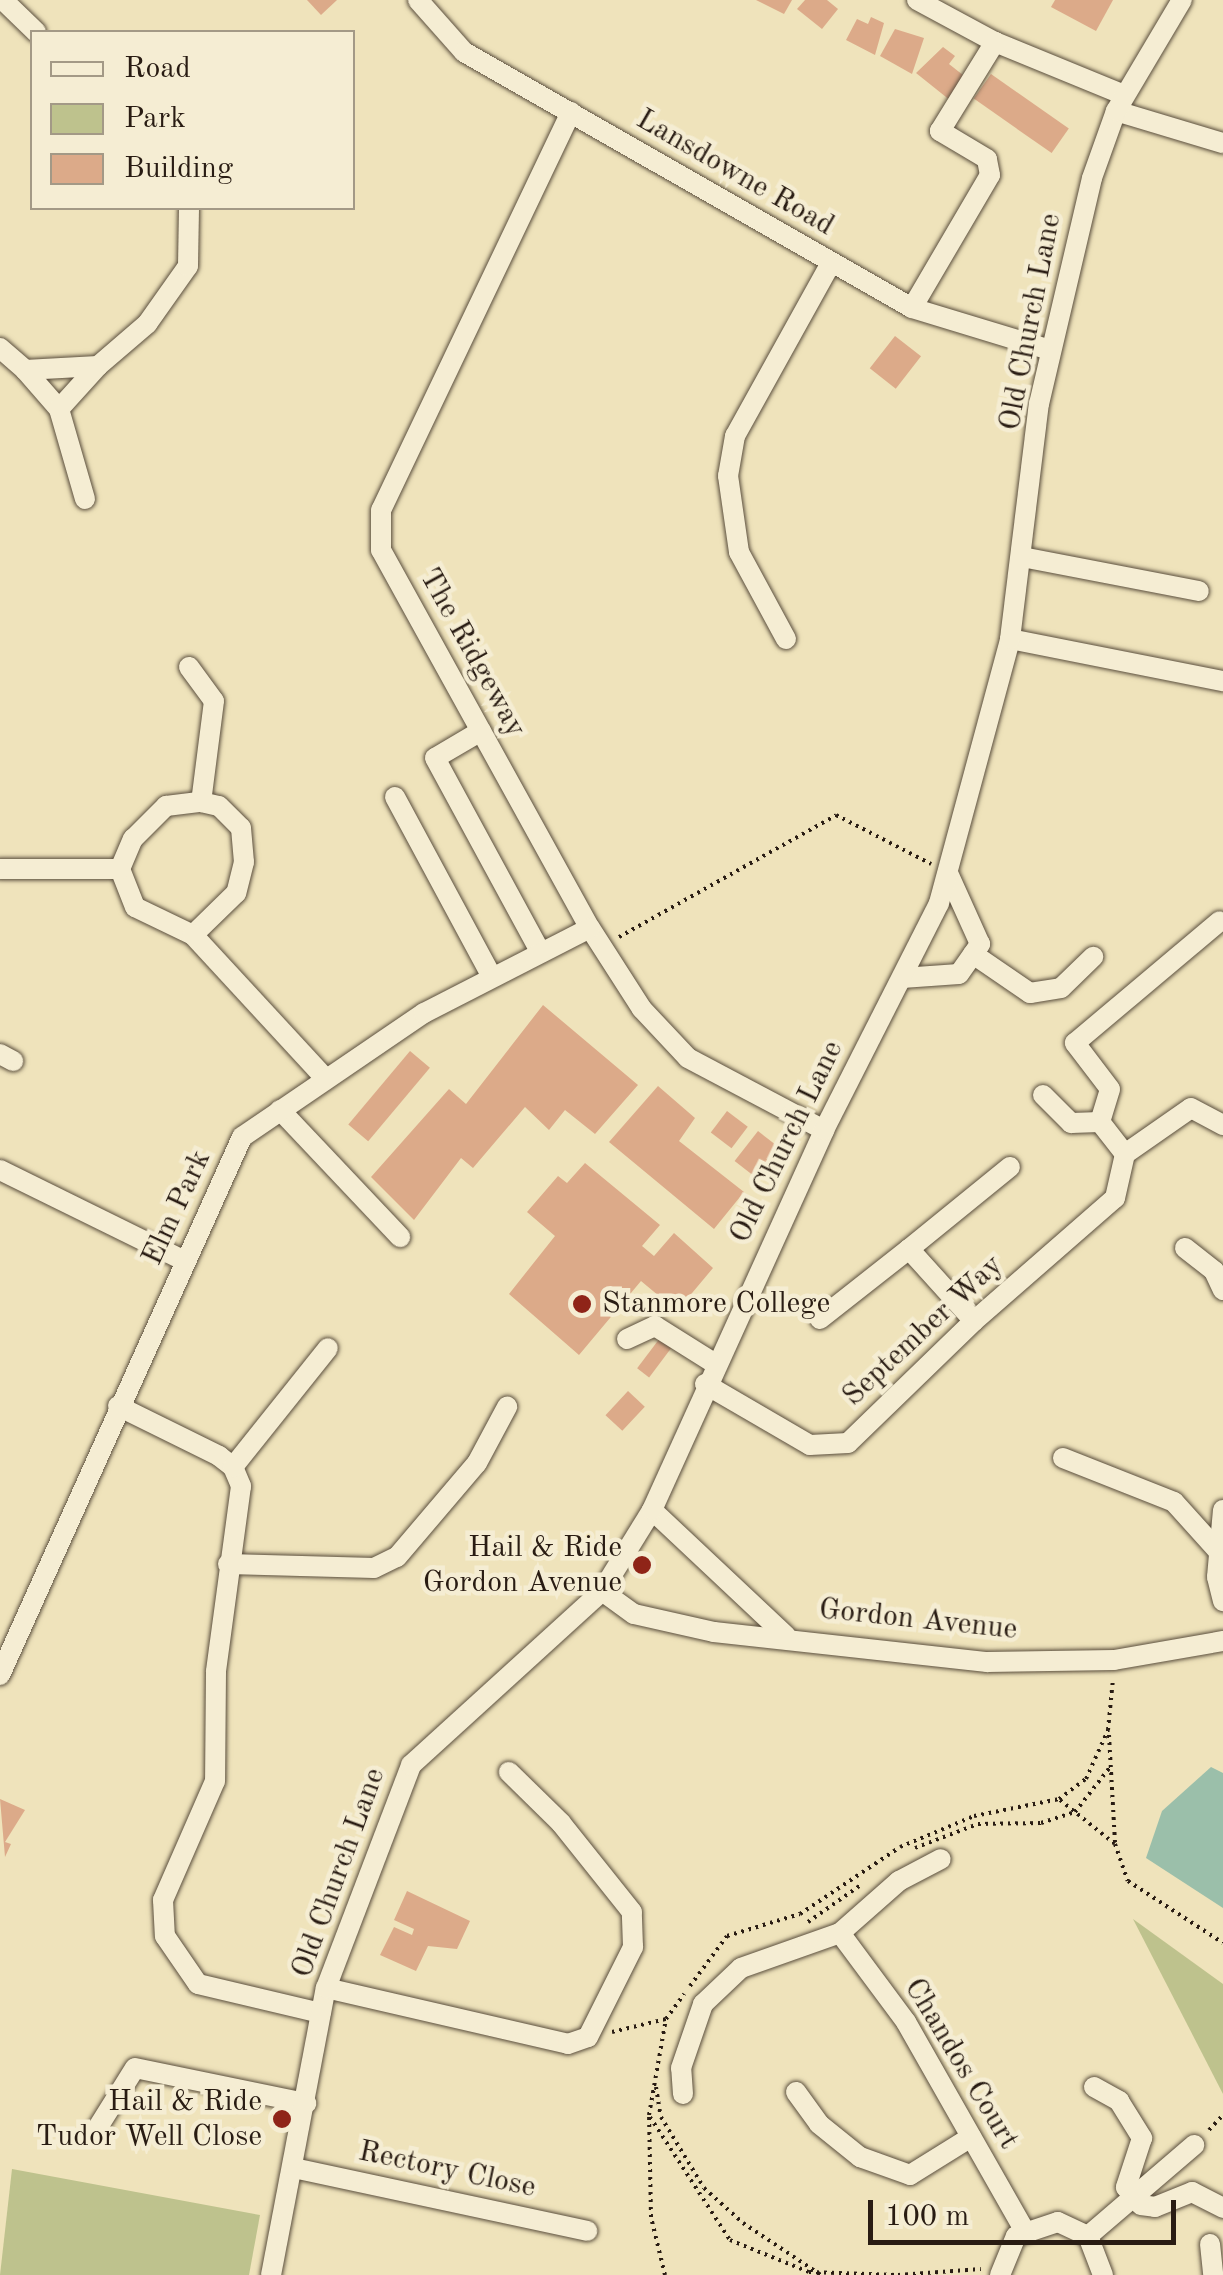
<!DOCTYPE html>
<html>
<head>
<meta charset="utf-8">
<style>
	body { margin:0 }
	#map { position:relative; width:1223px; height:2275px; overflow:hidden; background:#efe3bb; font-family:"Old Standard TT",serif }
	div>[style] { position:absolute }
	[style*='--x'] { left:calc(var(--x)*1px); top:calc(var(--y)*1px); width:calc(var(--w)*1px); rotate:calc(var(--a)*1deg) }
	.green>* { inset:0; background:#bec28d }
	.water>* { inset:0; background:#9bbfaa }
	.building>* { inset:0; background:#dcaa89; transform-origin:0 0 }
	.path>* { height:4px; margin-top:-2px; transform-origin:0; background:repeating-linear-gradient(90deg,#291c13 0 2.5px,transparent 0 7.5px) }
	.roads { filter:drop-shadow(0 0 2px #5a4e3d) drop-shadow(0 0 2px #5a4e3d) }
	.minor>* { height:20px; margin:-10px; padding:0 10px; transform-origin:10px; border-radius:10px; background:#f5edd3 }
	.dots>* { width:28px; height:28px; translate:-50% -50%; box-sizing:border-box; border:5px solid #f5edd3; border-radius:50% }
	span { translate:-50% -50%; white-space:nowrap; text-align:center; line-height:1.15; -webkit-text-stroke:9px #f5edd3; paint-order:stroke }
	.street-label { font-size:30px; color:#291c13 }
	.poi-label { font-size:30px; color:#291c13 }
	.left { translate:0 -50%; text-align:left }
	.right { translate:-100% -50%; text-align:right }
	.legend { position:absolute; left:30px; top:30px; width:325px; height:180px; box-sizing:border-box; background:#f5edd3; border:2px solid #a39986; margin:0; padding:12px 18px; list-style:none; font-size:30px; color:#291c13 }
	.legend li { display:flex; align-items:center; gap:20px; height:50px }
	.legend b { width:50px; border:2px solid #a39986 }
	.scale { position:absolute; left:868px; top:2200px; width:308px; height:45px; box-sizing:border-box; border:5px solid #291c13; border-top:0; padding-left:12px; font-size:30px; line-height:35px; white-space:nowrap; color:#291c13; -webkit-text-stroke:8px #f5edd3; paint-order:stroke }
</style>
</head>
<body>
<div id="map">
	<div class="green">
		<div style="clip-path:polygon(1133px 1919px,1223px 1984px,1223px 2094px)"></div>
		<div style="clip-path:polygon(12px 2169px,260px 2215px,249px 2275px,0 2275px)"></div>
	</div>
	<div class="water">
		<div style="clip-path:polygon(1211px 1767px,1223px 1773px,1223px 1908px,1146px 1858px,1162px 1811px)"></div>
	</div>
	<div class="building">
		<div style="clip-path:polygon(307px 0,337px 0,321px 15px)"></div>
		<div style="clip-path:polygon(756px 0,792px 0,784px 14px)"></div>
		<div style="clip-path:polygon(805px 0,827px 0,838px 9px,822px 29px,797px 9px)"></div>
		<div style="clip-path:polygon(1055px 0,1113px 0,1096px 31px,1051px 7px)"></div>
		<div style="clip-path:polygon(871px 17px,884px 23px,875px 55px,846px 40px,857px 19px,868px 24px)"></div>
		<div style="clip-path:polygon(895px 29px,924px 38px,912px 74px,880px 56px)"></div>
		<div style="clip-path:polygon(943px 47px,955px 56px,949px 64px,968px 79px,951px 101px,916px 73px)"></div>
		<div style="left:991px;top:74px;width:95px;height:30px;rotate:35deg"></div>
		<div style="left:895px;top:336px;width:33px;height:41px;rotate:38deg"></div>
		<div style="clip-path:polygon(543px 1005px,638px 1085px,595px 1134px,565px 1110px,549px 1130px,525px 1107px,473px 1168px,461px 1158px,414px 1220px,371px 1177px,449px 1089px,466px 1104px)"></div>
		<div style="left:410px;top:1051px;width:26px;height:96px;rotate:40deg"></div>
		<div style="clip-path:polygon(658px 1086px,695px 1118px,679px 1141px,744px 1192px,714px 1229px,609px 1142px)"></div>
		<div style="left:727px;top:1111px;width:26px;height:27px;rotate:37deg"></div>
		<div style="left:758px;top:1131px;width:29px;height:38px;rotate:38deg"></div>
		<div style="clip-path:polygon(585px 1163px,660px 1225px,642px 1246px,654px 1256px,674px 1233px,713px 1268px,677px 1311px,641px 1281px,579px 1355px,509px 1294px,555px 1236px,527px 1212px,558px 1176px,567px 1183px)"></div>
		<div style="left:660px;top:1338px;width:15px;height:38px;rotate:37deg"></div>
		<div style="left:628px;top:1391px;width:23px;height:33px;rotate:43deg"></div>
		<div style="clip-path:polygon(0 1799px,25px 1810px,5px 1842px,11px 1844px,5px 1857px)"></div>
		<div style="clip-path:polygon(407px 1891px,470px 1921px,457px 1949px,428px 1946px,416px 1971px,380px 1955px,394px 1927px,412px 1935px,414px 1929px,394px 1920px)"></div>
	</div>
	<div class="path">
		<div style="--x:619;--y:937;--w:249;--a:-29.3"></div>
		<div style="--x:836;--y:815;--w:107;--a:27.3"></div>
		<div style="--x:1109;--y:1735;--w:109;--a:86.8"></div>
		<div style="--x:1115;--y:1844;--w:39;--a:71"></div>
		<div style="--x:1128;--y:1881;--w:113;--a:33.1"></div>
		<div style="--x:1060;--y:1800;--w:70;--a:38.7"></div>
		<div style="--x:915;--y:1848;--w:67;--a:-20.9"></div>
		<div style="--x:978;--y:1824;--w:63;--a:-0.9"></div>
		<div style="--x:1041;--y:1823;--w:36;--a:-18"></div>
		<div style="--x:1075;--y:1812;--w:58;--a:-52"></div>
		<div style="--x:808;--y:1922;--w:66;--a:-35.1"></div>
		<div style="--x:690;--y:1986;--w:62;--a:-53.5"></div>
		<div style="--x:727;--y:1936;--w:76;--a:-16.8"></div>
		<div style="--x:800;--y:1914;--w:120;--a:-33.8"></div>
		<div style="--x:900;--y:1847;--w:80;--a:-22.7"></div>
		<div style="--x:974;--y:1816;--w:87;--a:-11.3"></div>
		<div style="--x:1059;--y:1799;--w:34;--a:-37"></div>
		<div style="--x:1086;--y:1779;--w:54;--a:-65.8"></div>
		<div style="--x:1108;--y:1730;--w:51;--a:-84.4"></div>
		<div style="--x:612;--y:2032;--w:56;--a:-13.5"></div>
		<div style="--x:656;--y:2087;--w:30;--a:81"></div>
		<div style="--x:661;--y:2117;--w:83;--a:58.8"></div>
		<div style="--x:704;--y:2188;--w:52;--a:41.9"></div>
		<div style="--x:743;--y:2223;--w:94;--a:33.7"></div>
		<div style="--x:650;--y:2117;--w:147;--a:57"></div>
		<div style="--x:730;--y:2240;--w:85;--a:22.1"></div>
		<div style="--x:809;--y:2272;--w:88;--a:2"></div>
		<div style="--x:1209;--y:2130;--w:21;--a:-47"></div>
		<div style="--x:665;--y:2275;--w:60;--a:-103.6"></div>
		<div style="--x:651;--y:2217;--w:102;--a:-91.1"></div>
		<div style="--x:649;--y:2115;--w:97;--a:-80"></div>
		<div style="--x:666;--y:2019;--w:31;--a:-54"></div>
		<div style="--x:898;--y:2275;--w:83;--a:-4.1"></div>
	</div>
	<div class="roads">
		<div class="minor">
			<div style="--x:3;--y:0;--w:46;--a:44.1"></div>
			<div style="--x:418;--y:0;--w:69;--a:48.5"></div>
			<div style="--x:464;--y:52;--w:516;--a:29.74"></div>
			<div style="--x:912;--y:308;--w:144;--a:16.9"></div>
			<div style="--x:917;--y:0;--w:89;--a:28.3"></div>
			<div style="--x:995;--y:42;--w:139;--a:22.3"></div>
			<div style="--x:1116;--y:111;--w:112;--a:16.7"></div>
			<div style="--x:571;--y:112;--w:441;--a:115.5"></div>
			<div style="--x:381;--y:510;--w:40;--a:90"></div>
			<div style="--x:381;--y:550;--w:432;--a:61.1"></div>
			<div style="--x:590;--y:928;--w:96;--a:57.3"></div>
			<div style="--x:642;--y:1009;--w:67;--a:46.8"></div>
			<div style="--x:688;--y:1058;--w:154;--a:27.9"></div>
			<div style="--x:912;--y:308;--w:154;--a:-59.6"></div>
			<div style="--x:990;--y:175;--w:16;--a:-101"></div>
			<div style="--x:987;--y:159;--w:55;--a:-149.2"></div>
			<div style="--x:940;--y:131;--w:105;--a:-58.3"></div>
			<div style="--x:0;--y:348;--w:33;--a:41"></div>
			<div style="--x:25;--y:370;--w:73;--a:-3.1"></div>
			<div style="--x:98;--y:366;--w:65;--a:-40.6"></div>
			<div style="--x:147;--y:324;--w:71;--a:-54.7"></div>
			<div style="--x:188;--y:266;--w:58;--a:-89"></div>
			<div style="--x:25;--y:370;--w:52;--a:48.9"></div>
			<div style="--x:85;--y:499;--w:94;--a:-106.1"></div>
			<div style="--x:59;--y:409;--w:58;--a:-47.8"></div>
			<div style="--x:1022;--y:557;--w:180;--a:10.9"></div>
			<div style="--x:786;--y:639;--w:99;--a:-118.4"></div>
			<div style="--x:739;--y:552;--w:77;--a:-98.2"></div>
			<div style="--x:728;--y:476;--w:41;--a:-80.1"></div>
			<div style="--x:735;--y:436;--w:198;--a:-61"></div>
			<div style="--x:1010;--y:639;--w:217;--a:11.2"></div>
			<div style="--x:189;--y:667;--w:42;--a:53.7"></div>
			<div style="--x:214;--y:701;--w:102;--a:97.3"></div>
			<div style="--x:481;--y:731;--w:53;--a:149.6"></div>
			<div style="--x:435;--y:758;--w:220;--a:61.5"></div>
			<div style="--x:395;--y:797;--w:202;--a:61.7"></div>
			<div style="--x:201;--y:802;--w:18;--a:13"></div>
			<div style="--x:219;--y:806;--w:31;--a:45"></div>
			<div style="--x:241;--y:828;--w:34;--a:85"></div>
			<div style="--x:244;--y:862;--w:32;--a:104"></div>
			<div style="--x:236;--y:893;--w:60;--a:135.7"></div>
			<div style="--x:193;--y:935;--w:64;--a:-154.2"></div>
			<div style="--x:135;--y:907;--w:41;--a:-111.5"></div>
			<div style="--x:120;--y:869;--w:33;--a:-67"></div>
			<div style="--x:133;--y:839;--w:47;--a:-45"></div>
			<div style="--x:166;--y:806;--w:35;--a:-7"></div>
			<div style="--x:0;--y:869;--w:120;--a:0"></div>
			<div style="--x:193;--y:935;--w:196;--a:47.3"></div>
			<div style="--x:973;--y:954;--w:69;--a:34.4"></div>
			<div style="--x:1030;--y:993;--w:31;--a:-9"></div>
			<div style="--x:1061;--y:988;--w:45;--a:-44.1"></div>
			<div style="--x:902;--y:978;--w:57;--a:-4"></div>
			<div style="--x:959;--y:974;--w:37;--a:-55"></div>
			<div style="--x:980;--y:944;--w:78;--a:-114.3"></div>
			<div style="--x:0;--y:1054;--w:15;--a:28"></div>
			<div style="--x:1043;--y:1095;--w:40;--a:45"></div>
			<div style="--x:1071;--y:1123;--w:29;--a:-2"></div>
			<div style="--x:1100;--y:1122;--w:41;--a:52"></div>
			<div style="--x:280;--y:1110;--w:175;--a:46.6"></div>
			<div style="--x:1100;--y:1122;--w:34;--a:-73"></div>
			<div style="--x:1110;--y:1089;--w:58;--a:-127.3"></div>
			<div style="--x:1075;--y:1043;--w:189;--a:-40.1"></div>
			<div style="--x:0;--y:1170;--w:206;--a:26.2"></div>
			<div style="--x:1185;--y:1248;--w:37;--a:38"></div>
			<div style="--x:1214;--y:1271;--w:21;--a:65"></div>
			<div style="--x:820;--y:1319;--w:113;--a:-38.2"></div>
			<div style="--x:974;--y:1321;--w:97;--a:-132.1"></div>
			<div style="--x:909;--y:1249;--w:130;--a:-39.1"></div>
			<div style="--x:627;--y:1339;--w:31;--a:-25"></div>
			<div style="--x:655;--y:1326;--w:70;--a:32.1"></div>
			<div style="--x:705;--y:1384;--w:121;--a:30.2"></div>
			<div style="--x:810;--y:1445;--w:38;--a:-3"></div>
			<div style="--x:848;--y:1443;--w:175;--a:-44.1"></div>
			<div style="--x:974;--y:1321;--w:187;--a:-41.1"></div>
			<div style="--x:1115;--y:1198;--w:45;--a:-77.2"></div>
			<div style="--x:1125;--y:1154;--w:80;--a:-34.9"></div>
			<div style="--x:1191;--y:1108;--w:36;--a:28"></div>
			<div style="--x:118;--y:1406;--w:113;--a:26.3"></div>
			<div style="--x:219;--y:1456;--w:18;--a:38"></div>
			<div style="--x:233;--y:1467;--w:21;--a:67"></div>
			<div style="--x:241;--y:1486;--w:188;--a:97.7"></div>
			<div style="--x:216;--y:1672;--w:109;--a:90.5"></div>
			<div style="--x:215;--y:1781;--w:130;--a:113.6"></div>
			<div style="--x:163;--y:1900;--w:36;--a:87"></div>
			<div style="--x:165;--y:1936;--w:58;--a:55.5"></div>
			<div style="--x:198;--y:1984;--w:126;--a:13.3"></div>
			<div style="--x:1063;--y:1458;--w:119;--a:21.6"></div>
			<div style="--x:1174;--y:1502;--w:67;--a:48"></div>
			<div style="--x:233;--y:1467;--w:152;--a:-51.4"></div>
			<div style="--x:652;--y:1510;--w:184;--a:43.2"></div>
			<div style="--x:1223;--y:1510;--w:67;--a:95.1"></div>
			<div style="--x:1217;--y:1577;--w:25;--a:76"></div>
			<div style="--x:228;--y:1564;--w:146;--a:1.6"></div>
			<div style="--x:374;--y:1568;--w:25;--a:-26"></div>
			<div style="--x:397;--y:1557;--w:123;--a:-49.6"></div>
			<div style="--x:477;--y:1463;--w:64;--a:-61.8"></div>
			<div style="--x:602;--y:1591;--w:39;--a:36"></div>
			<div style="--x:634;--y:1614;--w:82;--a:12.7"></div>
			<div style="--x:714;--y:1632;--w:275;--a:6.3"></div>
			<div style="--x:987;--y:1662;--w:127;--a:-0.9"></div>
			<div style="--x:1114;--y:1660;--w:111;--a:-9.9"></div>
			<div style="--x:0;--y:1675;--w:590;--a:-65.78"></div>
			<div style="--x:242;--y:1137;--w:220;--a:-34.3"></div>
			<div style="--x:424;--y:1013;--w:186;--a:-27.1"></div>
			<div style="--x:840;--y:1933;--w:79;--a:-41.4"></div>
			<div style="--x:899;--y:1881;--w:47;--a:-27.6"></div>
			<div style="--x:326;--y:1988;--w:248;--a:13"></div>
			<div style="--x:568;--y:2044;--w:21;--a:-19"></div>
			<div style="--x:588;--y:2037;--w:101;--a:-63.4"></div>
			<div style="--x:633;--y:1947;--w:35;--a:-92"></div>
			<div style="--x:632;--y:1912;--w:114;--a:-128.6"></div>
			<div style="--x:561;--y:1823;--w:73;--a:-135.6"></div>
			<div style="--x:1094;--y:2087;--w:29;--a:29"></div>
			<div style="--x:1119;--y:2101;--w:44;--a:58.1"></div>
			<div style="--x:1142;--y:2138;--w:52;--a:108.1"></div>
			<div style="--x:1126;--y:2187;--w:23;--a:50"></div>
			<div style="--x:1141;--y:2205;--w:14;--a:8"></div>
			<div style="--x:1155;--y:2207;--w:40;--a:-22"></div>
			<div style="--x:1192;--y:2192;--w:35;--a:27"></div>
			<div style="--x:796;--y:2092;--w:39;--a:54"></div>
			<div style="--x:819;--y:2124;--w:53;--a:38.8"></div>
			<div style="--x:860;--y:2157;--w:53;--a:19.8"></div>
			<div style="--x:910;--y:2175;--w:72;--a:-31.9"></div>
			<div style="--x:683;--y:2094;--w:26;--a:-94"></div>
			<div style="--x:681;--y:2068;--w:68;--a:-71"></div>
			<div style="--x:703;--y:2004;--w:52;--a:-43.5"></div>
			<div style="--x:741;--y:1968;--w:105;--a:-19.5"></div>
			<div style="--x:840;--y:1933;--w:111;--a:53.4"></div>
			<div style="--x:906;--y:2022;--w:239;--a:60.4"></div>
			<div style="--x:95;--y:2132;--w:75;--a:-58"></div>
			<div style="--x:135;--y:2068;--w:175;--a:11.6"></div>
			<div style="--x:294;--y:2168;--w:300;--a:12.1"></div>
			<div style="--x:1088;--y:2236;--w:140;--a:-40.6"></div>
			<div style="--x:1210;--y:2244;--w:31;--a:84"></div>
			<div style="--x:271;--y:2275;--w:292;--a:-79.2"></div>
			<div style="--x:326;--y:1988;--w:239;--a:-69.1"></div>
			<div style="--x:411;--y:1765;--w:258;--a:-42.3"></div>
			<div style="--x:602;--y:1591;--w:95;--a:-58.3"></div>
			<div style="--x:652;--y:1510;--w:417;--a:-65.6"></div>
			<div style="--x:824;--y:1130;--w:254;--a:-63.1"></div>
			<div style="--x:939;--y:903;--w:273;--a:-74.9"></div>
			<div style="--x:1010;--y:639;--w:237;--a:-83"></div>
			<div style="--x:1039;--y:404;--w:232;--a:-76.8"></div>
			<div style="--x:1092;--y:178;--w:71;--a:-70.3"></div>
			<div style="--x:1116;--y:111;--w:129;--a:-59.3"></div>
			<div style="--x:1000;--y:2275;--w:42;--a:-67.7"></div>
			<div style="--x:1016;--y:2236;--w:44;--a:-18.4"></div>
			<div style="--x:1058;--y:2222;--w:33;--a:25"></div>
			<div style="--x:1088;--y:2236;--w:42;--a:69"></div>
		</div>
	</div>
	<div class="dots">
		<div style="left:582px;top:1304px;background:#8f2418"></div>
		<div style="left:642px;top:1565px;background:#8f2418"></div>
		<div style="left:282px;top:2119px;background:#8f2418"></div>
	</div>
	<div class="street-label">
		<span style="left:735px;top:173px;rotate:30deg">Lansdowne Road</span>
		<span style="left:1031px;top:322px;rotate:-79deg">Old Church Lane</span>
		<span style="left:472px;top:653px;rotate:61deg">The Ridgeway</span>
		<span style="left:787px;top:1142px;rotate:-64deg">Old Church Lane</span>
		<span style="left:177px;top:1208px;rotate:-65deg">Elm Park</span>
		<span style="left:923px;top:1331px;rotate:-43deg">September Way</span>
		<span style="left:918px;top:1620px;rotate:6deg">Gordon Avenue</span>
		<span style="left:339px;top:1873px;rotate:-70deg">Old Church Lane</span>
		<span style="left:961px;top:2064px;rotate:59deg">Chandos Court</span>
		<span style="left:447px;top:2170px;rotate:12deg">Rectory Close</span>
	</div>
	<div class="poi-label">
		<span class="left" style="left:602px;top:1304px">Stanmore College</span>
		<span class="right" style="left:622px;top:1565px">Hail &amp; Ride<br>Gordon Avenue</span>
		<span class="right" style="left:262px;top:2119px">Hail &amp; Ride<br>Tudor Well Close</span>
	</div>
	<ul class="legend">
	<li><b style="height:12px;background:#f5edd3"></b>Road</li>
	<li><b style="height:28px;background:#bec28d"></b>Park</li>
	<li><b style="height:28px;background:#dcaa89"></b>Building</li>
	</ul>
	<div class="scale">100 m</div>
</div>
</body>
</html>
